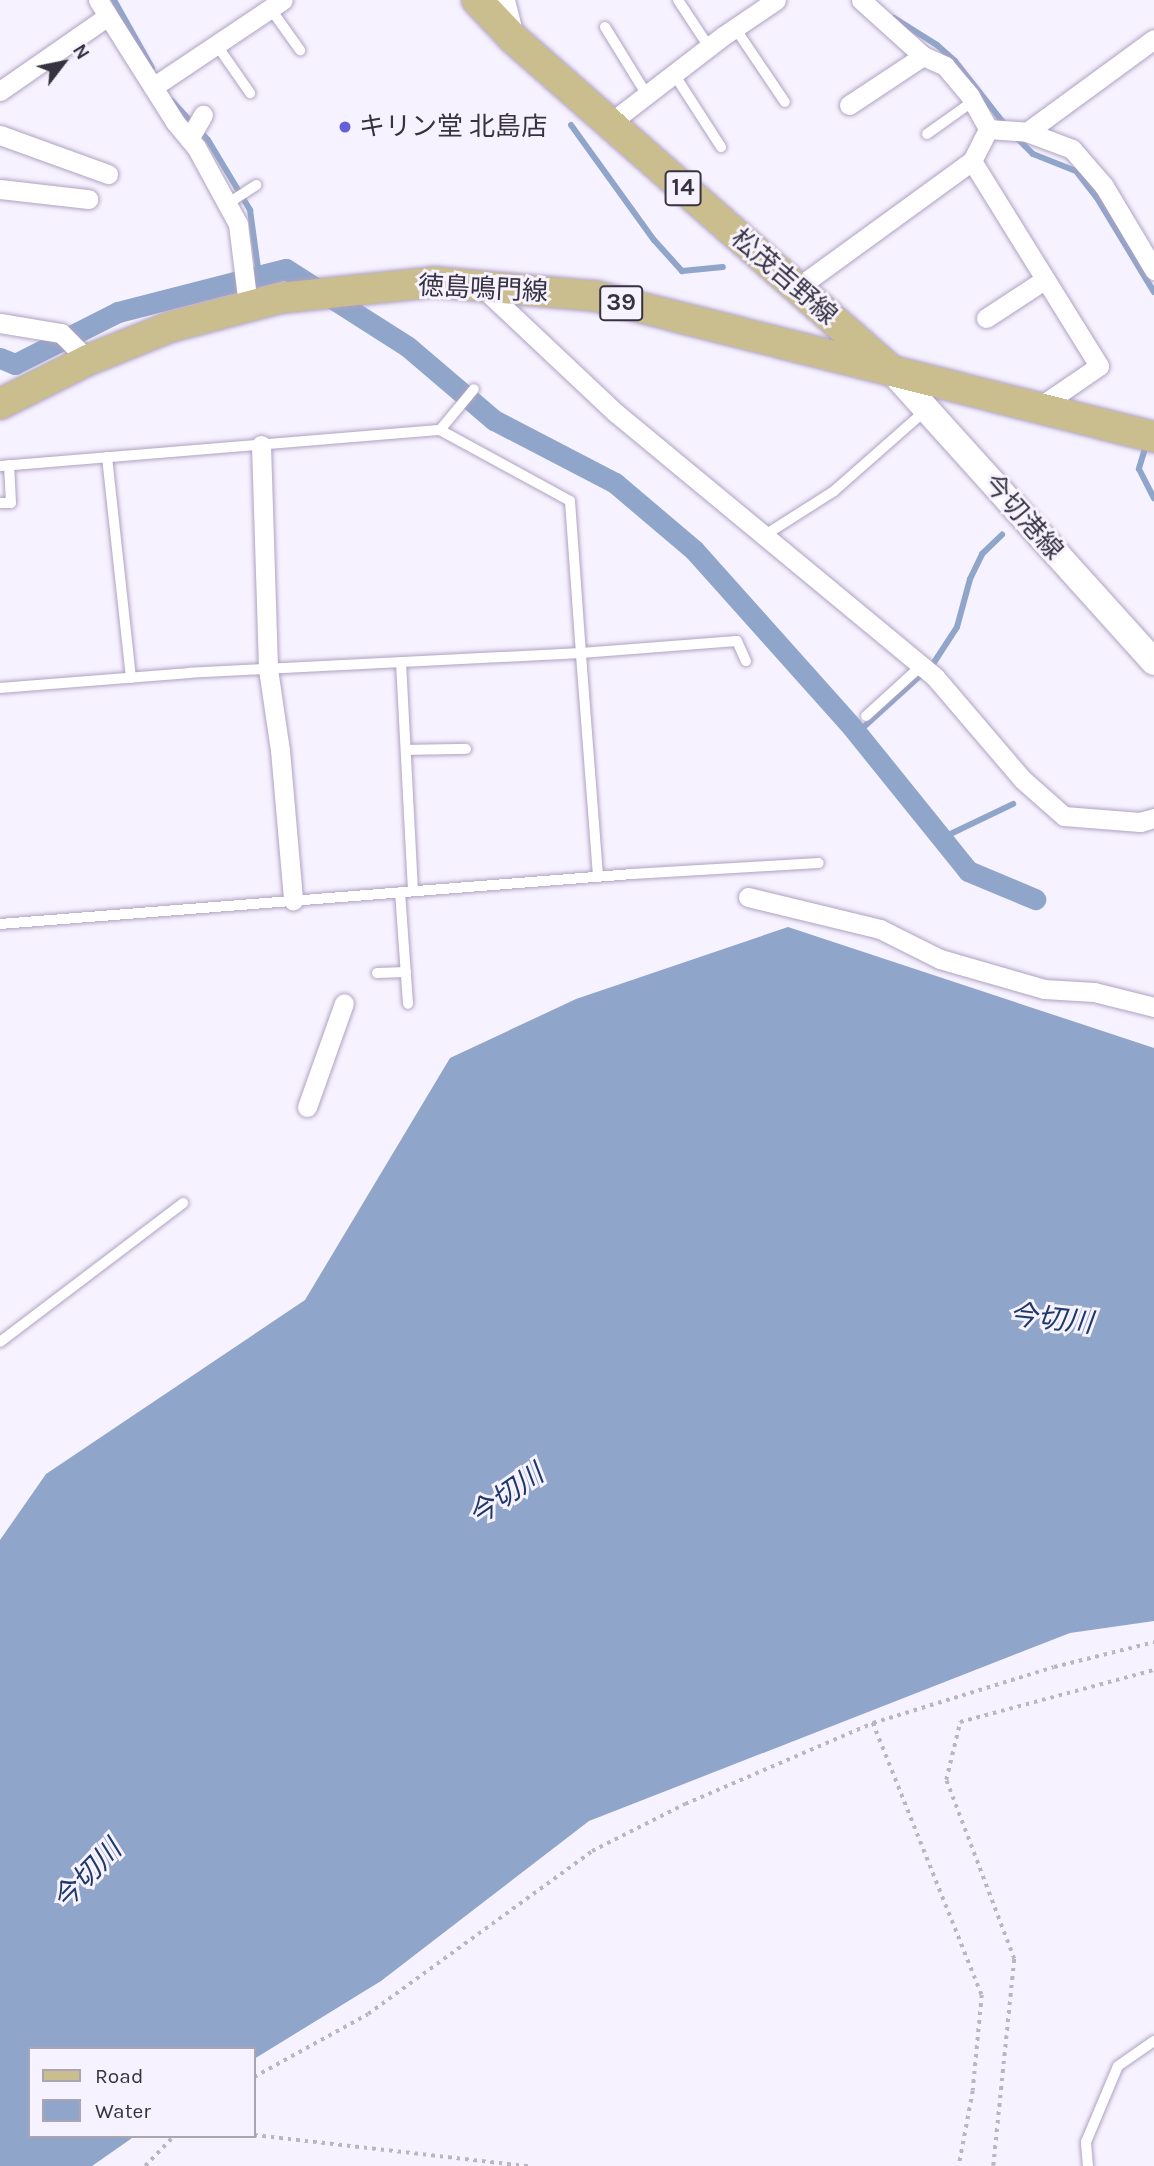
<!DOCTYPE html>
<html>
<head>
<meta charset="utf-8">
<style>
	body { margin:0 }
	#map { position:relative; width:1154px; height:2166px; overflow:hidden; background:#f7f2ff; font-family:Karla,"Noto Sans JP",sans-serif }
	div>[style] { position:absolute }
	[style*='--x'] { left:calc(var(--x)*1px); top:calc(var(--y)*1px); width:calc(var(--w)*1px); rotate:calc(var(--a)*1deg) }
	.water>* { inset:0; background:#8fa5ca }
	.stream>* { height:6px; margin:-3px; padding:0 3px; transform-origin:3px; border-radius:3px; background:#8fa5ca }
	.canal>* { height:21px; margin:-10.5px; padding:0 10.5px; transform-origin:10.5px; border-radius:10.5px; background:#8fa5ca }
	.path>* { height:3.5px; margin-top:-1.75px; transform-origin:0; background:repeating-linear-gradient(90deg,#bab5c2 0 3.5px,transparent 0 8.5px) }
	.roads { filter:drop-shadow(0 0 2px #aea2c2) drop-shadow(0 0 2px #aea2c2) }
	.service>* { height:10px; margin:-5px; padding:0 5px; transform-origin:5px; border-radius:5px; background:#fff }
	.minor>* { height:19px; margin:-9.5px; padding:0 9.5px; transform-origin:9.5px; border-radius:9.5px; background:#fff }
	.secondary>* { height:26px; margin:-13px; padding:0 13px; transform-origin:13px; border-radius:13px; background:#fff }
	.primary>* { height:30px; margin:-15px; padding:0 15px; transform-origin:15px; border-radius:15px; background:#cabe8f }
	.dots>* { width:19px; height:19px; translate:-50% -50%; box-sizing:border-box; border:4px solid #f7f2ff; border-radius:50% }
	span { translate:-50% -50%; white-space:nowrap; text-align:center; line-height:1.15; -webkit-text-stroke:6px #f7f2ff; paint-order:stroke }
	.shield-label span { padding:2px 5px; background:#f7f2ff; border:2px solid; border-radius:5px; -webkit-text-stroke-width:0 }
	.shield-label { font-size:24px; color:#37323f; font-weight:700 }
	.poi-label { font-size:26px; color:#37323f }
	.left { translate:0 -50%; text-align:left }
	.street-label { font-size:26px; color:#37323f }
	.water-label { font-size:28px; color:#1e3969; font-style:italic }
	.legend { position:absolute; left:28px; top:2047px; width:228px; height:91px; box-sizing:border-box; background:#f7f2ff; border:2px solid #aaa5b2; margin:0; padding:9px 12px; list-style:none; font-size:21px; color:#37323f }
	.legend li { display:flex; align-items:center; gap:14px; height:35px }
	.legend b { width:35px; border:2px solid #aaa5b2 }
	.north { position:absolute; left:28px; top:28px; width:70px; height:70px; -webkit-text-stroke:5px #f7f2ff; paint-order:stroke; rotate:58deg; font-size:19px; font-weight:700; line-height:28px; text-align:center; color:#37323f }
	.north::after { content:''; display:block; margin:auto; width:24px; height:32px; background:#37323f; clip-path:polygon(50% 0,100% 100%,50% 72%,0 100%) }
</style>
</head>
<body>
<div id="map">
	<div class="water">
		<div style="clip-path:polygon(788px 927px,1154px 1048px,1154px 1621px,1070px 1633px,589px 1821px,381px 1981px,254px 2059px,254px 2049px,30px 2049px,30px 2136px,135px 2136px,92px 2166px,0 2166px,0 1540px,46px 1474px,305px 1300px,450px 1058px,576px 999px)"></div>
	</div>
	<div class="stream">
		<div style="--x:114;--y:0;--w:78;--a:60.8"></div>
		<div style="--x:894;--y:18;--w:51;--a:32.1"></div>
		<div style="--x:937;--y:45;--w:24;--a:42"></div>
		<div style="--x:955;--y:61;--w:83;--a:51.9"></div>
		<div style="--x:172;--y:101;--w:53;--a:47.3"></div>
		<div style="--x:208;--y:140;--w:82;--a:59"></div>
		<div style="--x:250;--y:210;--w:67;--a:82.2"></div>
		<div style="--x:571;--y:125;--w:142;--a:54.2"></div>
		<div style="--x:654;--y:240;--w:42;--a:47.9"></div>
		<div style="--x:682;--y:271;--w:41;--a:-5.6"></div>
		<div style="--x:1013;--y:134;--w:28;--a:45"></div>
		<div style="--x:1033;--y:154;--w:46;--a:21.6"></div>
		<div style="--x:1076;--y:171;--w:34;--a:52"></div>
		<div style="--x:1097;--y:198;--w:110;--a:58.8"></div>
		<div style="--x:1147;--y:442;--w:28;--a:107"></div>
		<div style="--x:1139;--y:469;--w:33;--a:63"></div>
		<div style="--x:857;--y:733;--w:103;--a:-42.2"></div>
		<div style="--x:933;--y:664;--w:44;--a:-57"></div>
		<div style="--x:957;--y:627;--w:50;--a:-74.8"></div>
		<div style="--x:970;--y:579;--w:28;--a:-64"></div>
		<div style="--x:982;--y:554;--w:28;--a:-44"></div>
		<div style="--x:942;--y:838;--w:79;--a:-25.6"></div>
	</div>
	<div class="canal">
		<div style="--x:0;--y:358;--w:16;--a:22"></div>
		<div style="--x:15;--y:364;--w:115;--a:-26.8"></div>
		<div style="--x:118;--y:312;--w:173;--a:-14.4"></div>
		<div style="--x:286;--y:269;--w:143;--a:32.5"></div>
		<div style="--x:407;--y:346;--w:114;--a:40.4"></div>
		<div style="--x:494;--y:420;--w:136;--a:27.5"></div>
		<div style="--x:615;--y:483;--w:104;--a:40.3"></div>
		<div style="--x:694;--y:550;--w:237;--a:48.2"></div>
		<div style="--x:852;--y:727;--w:185;--a:51.1"></div>
		<div style="--x:968;--y:871;--w:73;--a:22.7"></div>
	</div>
	<div class="path">
		<div style="--x:873;--y:1723;--w:293;--a:68.2"></div>
		<div style="--x:982;--y:1995;--w:96;--a:95.4"></div>
		<div style="--x:973;--y:2091;--w:76;--a:100.6"></div>
		<div style="--x:254;--y:2077;--w:130;--a:-28.9"></div>
		<div style="--x:368;--y:2014;--w:277;--a:-36"></div>
		<div style="--x:592;--y:1851;--w:104;--a:-26.8"></div>
		<div style="--x:685;--y:1804;--w:205;--a:-23.3"></div>
		<div style="--x:873;--y:1723;--w:189;--a:-17.2"></div>
		<div style="--x:1054;--y:1667;--w:103;--a:-14"></div>
		<div style="--x:254;--y:2135;--w:276;--a:6.5"></div>
		<div style="--x:145;--y:2166;--w:42;--a:-46"></div>
		<div style="--x:993;--y:2166;--w:208;--a:-84.2"></div>
		<div style="--x:1014;--y:1959;--w:191;--a:-110.8"></div>
		<div style="--x:946;--y:1780;--w:60;--a:-76.4"></div>
		<div style="--x:960;--y:1722;--w:201;--a:-15"></div>
	</div>
	<div class="roads">
		<div class="service">
			<div style="--x:678;--y:0;--w:56;--a:56.6"></div>
			<div style="--x:270;--y:8;--w:52;--a:54.5"></div>
			<div style="--x:605;--y:27;--w:80;--a:58.3"></div>
			<div style="--x:735;--y:28;--w:89;--a:56"></div>
			<div style="--x:216;--y:44;--w:60;--a:55.2"></div>
			<div style="--x:674;--y:74;--w:87;--a:57.2"></div>
			<div style="--x:927;--y:134;--w:55;--a:-35.4"></div>
			<div style="--x:227;--y:204;--w:35;--a:-33"></div>
			<div style="--x:440;--y:430;--w:53;--a:-50.3"></div>
			<div style="--x:107;--y:457;--w:222;--a:83.8"></div>
			<div style="--x:0;--y:466;--w:441;--a:-4.7"></div>
			<div style="--x:440;--y:430;--w:148;--a:28.6"></div>
			<div style="--x:570;--y:501;--w:152;--a:85.9"></div>
			<div style="--x:581;--y:653;--w:392;--a:177.1"></div>
			<div style="--x:190;--y:673;--w:191;--a:175.5"></div>
			<div style="--x:0;--y:503;--w:11;--a:0"></div>
			<div style="--x:11;--y:503;--w:38;--a:-93"></div>
			<div style="--x:765;--y:535;--w:82;--a:-32.5"></div>
			<div style="--x:834;--y:491;--w:123;--a:-41.4"></div>
			<div style="--x:401;--y:662;--w:229;--a:87"></div>
			<div style="--x:866;--y:716;--w:76;--a:-42.3"></div>
			<div style="--x:406;--y:750;--w:60;--a:-1"></div>
			<div style="--x:598;--y:876;--w:224;--a:-94.4"></div>
			<div style="--x:581;--y:653;--w:156;--a:-4.4"></div>
			<div style="--x:737;--y:641;--w:22;--a:66"></div>
			<div style="--x:400;--y:892;--w:112;--a:85.9"></div>
			<div style="--x:0;--y:924;--w:634;--a:-4.52"></div>
			<div style="--x:632;--y:874;--w:187;--a:-3.4"></div>
			<div style="--x:377;--y:973;--w:29;--a:-2"></div>
			<div style="--x:0;--y:1342;--w:230;--a:-37.2"></div>
			<div style="--x:1088;--y:2166;--w:24;--a:-95"></div>
			<div style="--x:1086;--y:2142;--w:82;--a:-67.2"></div>
			<div style="--x:1118;--y:2066;--w:44;--a:-34.8"></div>
		</div>
		<div class="minor">
			<div style="--x:98;--y:0;--w:144;--a:57.7"></div>
			<div style="--x:175;--y:122;--w:33;--a:50"></div>
			<div style="--x:196;--y:147;--w:88;--a:61.4"></div>
			<div style="--x:238;--y:224;--w:83;--a:83"></div>
			<div style="--x:505;--y:0;--w:37;--a:76"></div>
			<div style="--x:861;--y:0;--w:84;--a:42.1"></div>
			<div style="--x:923;--y:56;--w:24;--a:24"></div>
			<div style="--x:945;--y:66;--w:39;--a:50"></div>
			<div style="--x:970;--y:96;--w:38;--a:61"></div>
			<div style="--x:153;--y:87;--w:156;--a:-33.8"></div>
			<div style="--x:0;--y:91;--w:131;--a:-34.8"></div>
			<div style="--x:849;--y:105;--w:89;--a:-33.5"></div>
			<div style="--x:610;--y:123;--w:143;--a:-37.6"></div>
			<div style="--x:723;--y:36;--w:64;--a:-34.2"></div>
			<div style="--x:988;--y:129;--w:39;--a:4"></div>
			<div style="--x:1027;--y:132;--w:48;--a:20.7"></div>
			<div style="--x:1072;--y:149;--w:49;--a:49.1"></div>
			<div style="--x:1104;--y:186;--w:98;--a:59.2"></div>
			<div style="--x:1027;--y:132;--w:157;--a:-36.2"></div>
			<div style="--x:0;--y:135;--w:115;--a:19.9"></div>
			<div style="--x:189;--y:139;--w:28;--a:-60"></div>
			<div style="--x:972;--y:161;--w:241;--a:58.2"></div>
			<div style="--x:1099;--y:366;--w:74;--a:145.5"></div>
			<div style="--x:0;--y:189;--w:89;--a:6.5"></div>
			<div style="--x:481;--y:286;--w:185;--a:43.3"></div>
			<div style="--x:616;--y:413;--w:414;--a:39.6"></div>
			<div style="--x:935;--y:677;--w:134;--a:49.5"></div>
			<div style="--x:1022;--y:779;--w:56;--a:41.4"></div>
			<div style="--x:1064;--y:816;--w:76;--a:4.5"></div>
			<div style="--x:1140;--y:822;--w:15;--a:-16"></div>
			<div style="--x:797;--y:288;--w:216;--a:-36"></div>
			<div style="--x:972;--y:161;--w:36;--a:-63"></div>
			<div style="--x:986;--y:318;--w:69;--a:-33.2"></div>
			<div style="--x:0;--y:323;--w:62;--a:9.3"></div>
			<div style="--x:61;--y:333;--w:38;--a:45"></div>
			<div style="--x:261;--y:445;--w:224;--a:88.2"></div>
			<div style="--x:268;--y:669;--w:82;--a:81.6"></div>
			<div style="--x:280;--y:750;--w:151;--a:85"></div>
			<div style="--x:748;--y:897;--w:136;--a:13.6"></div>
			<div style="--x:880;--y:929;--w:67;--a:26.6"></div>
			<div style="--x:940;--y:959;--w:108;--a:16.1"></div>
			<div style="--x:1044;--y:989;--w:50;--a:3.4"></div>
			<div style="--x:1094;--y:992;--w:62;--a:14"></div>
			<div style="--x:307;--y:1107;--w:110;--a:-70.4"></div>
		</div>
		<div class="secondary">
			<div style="--x:893;--y:372;--w:390;--a:48"></div>
		</div>
		<div class="primary">
			<div style="--x:477;--y:0;--w:55;--a:46.5"></div>
			<div style="--x:515;--y:40;--w:495;--a:41.3"></div>
			<div style="--x:0;--y:404;--w:98;--a:-26.6"></div>
			<div style="--x:88;--y:360;--w:88;--a:-21.9"></div>
			<div style="--x:170;--y:327;--w:114;--a:-14.8"></div>
			<div style="--x:280;--y:298;--w:155;--a:-5.9"></div>
			<div style="--x:434;--y:282;--w:162;--a:5"></div>
			<div style="--x:595;--y:296;--w:577;--a:14.16"></div>
		</div>
	</div>
	<div class="dots">
		<div style="left:345px;top:127px;background:#665fd9"></div>
	</div>
	<div class="shield-label">
		<span style="left:683px;top:188px">14</span>
		<span style="left:621px;top:303px">39</span>
	</div>
	<div class="poi-label">
		<span class="left" style="left:359px;top:127px">キリン堂 北島店</span>
	</div>
	<div class="street-label">
		<span style="left:784px;top:277px;rotate:41deg">松茂吉野線</span>
		<span style="left:483px;top:289px;rotate:3deg">徳島鳴門線</span>
		<span style="left:1023px;top:517px;rotate:48deg">今切港線</span>
	</div>
	<div class="water-label">
		<span style="left:1051px;top:1319px;rotate:6deg">今切川</span>
		<span style="left:506px;top:1495px;rotate:-35deg">今切川</span>
		<span style="left:87px;top:1875px;rotate:-46deg">今切川</span>
	</div>
	<ul class="legend">
	<li><b style="height:9px;background:#cabe8f"></b>Road</li>
	<li><b style="height:19px;background:#8fa5ca"></b>Water</li>
	</ul>
	<div class="north">N</div>
</div>
</body>
</html>
